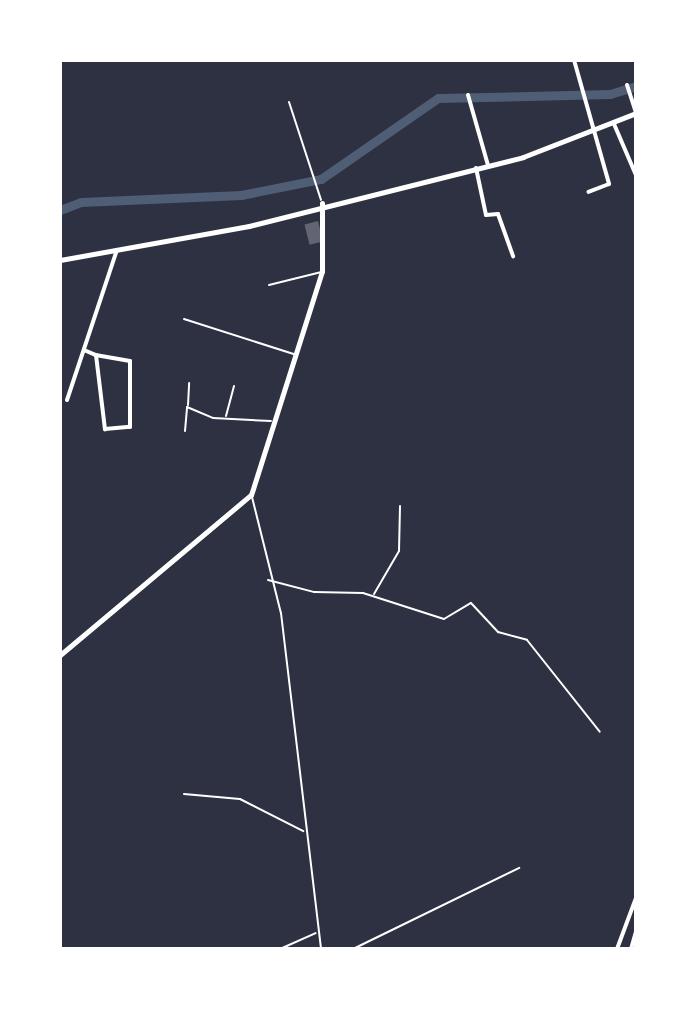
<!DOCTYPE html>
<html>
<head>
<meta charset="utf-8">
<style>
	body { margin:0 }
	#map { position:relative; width:696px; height:1009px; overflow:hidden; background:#2d3142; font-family:Mulish,sans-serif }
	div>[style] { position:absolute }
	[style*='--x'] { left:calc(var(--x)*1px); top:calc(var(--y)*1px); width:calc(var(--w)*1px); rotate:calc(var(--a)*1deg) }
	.canal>* { height:9px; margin:-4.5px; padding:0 4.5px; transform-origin:4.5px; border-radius:4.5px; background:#4f5d75 }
	.building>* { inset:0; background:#626471; transform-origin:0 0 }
	.service>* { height:2px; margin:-1px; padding:0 1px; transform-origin:1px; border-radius:1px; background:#fff }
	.minor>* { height:4px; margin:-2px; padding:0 2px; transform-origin:2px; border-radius:2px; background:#fff }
	.tertiary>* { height:5px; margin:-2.5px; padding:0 2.5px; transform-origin:2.5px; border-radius:2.5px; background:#fff }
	span { translate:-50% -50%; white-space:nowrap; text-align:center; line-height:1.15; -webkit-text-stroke:6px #fff; paint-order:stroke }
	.frame { position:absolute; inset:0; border:62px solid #fff; pointer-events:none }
</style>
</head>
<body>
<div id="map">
	<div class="canal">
		<div style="--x:60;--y:210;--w:22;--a:-21"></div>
		<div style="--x:81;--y:202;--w:160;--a:-2.5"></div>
		<div style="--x:241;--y:195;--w:82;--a:-11.3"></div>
		<div style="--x:321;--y:179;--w:142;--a:-34.7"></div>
		<div style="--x:438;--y:98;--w:172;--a:-1.3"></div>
		<div style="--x:610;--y:94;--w:27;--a:-17"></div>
	</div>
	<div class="building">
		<div style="left:318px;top:221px;width:21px;height:14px;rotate:76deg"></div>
	</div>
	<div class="service">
		<div style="--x:289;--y:102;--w:103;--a:71.9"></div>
		<div style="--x:269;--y:285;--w:54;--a:-14"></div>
		<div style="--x:184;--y:319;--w:115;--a:17.7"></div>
		<div style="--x:188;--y:405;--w:22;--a:-87"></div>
		<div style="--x:226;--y:416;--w:31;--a:-75"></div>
		<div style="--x:185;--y:431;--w:24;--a:-85"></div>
		<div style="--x:187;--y:407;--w:28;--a:23"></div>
		<div style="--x:213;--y:418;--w:58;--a:3"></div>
		<div style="--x:252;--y:497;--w:120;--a:76"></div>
		<div style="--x:281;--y:613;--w:338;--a:83.2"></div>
		<div style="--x:268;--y:580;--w:48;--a:14.6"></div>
		<div style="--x:314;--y:592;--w:49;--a:1.2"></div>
		<div style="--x:363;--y:593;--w:85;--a:17.8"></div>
		<div style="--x:444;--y:619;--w:31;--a:-31"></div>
		<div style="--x:471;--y:603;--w:40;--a:47"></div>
		<div style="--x:498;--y:632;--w:30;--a:15"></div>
		<div style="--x:527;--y:640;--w:117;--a:51.6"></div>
		<div style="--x:374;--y:594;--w:50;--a:-59.8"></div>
		<div style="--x:399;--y:551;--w:45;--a:-88.7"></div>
		<div style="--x:184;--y:794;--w:56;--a:5.1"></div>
		<div style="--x:240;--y:799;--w:71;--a:26.9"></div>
		<div style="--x:280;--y:949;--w:39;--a:-24"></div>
		<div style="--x:353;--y:949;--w:185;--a:-26"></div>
	</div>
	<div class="minor">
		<div style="--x:574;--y:60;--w:129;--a:74.2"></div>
		<div style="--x:609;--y:184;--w:22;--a:159"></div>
		<div style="--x:627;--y:85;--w:28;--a:72"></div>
		<div style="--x:468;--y:95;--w:73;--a:74.1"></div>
		<div style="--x:614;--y:124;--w:56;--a:66.7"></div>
		<div style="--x:476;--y:168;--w:48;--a:78"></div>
		<div style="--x:486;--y:215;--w:12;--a:-5"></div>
		<div style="--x:498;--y:214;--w:45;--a:70.3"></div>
		<div style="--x:84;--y:350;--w:13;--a:23"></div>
		<div style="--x:96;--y:355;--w:75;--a:83.1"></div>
		<div style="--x:105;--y:429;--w:25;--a:-5"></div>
		<div style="--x:130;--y:427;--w:66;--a:-90"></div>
		<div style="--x:130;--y:361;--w:35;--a:-170"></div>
		<div style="--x:67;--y:400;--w:158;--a:-71.6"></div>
		<div style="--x:617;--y:949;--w:54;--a:-69.6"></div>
		<div style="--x:631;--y:949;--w:19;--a:-74"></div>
	</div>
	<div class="tertiary">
		<div style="--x:60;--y:260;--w:192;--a:-10.2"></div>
		<div style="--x:249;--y:226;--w:283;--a:-14.1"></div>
		<div style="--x:523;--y:157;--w:121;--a:-21.3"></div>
		<div style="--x:60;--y:655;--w:249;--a:-40"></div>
		<div style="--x:251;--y:495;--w:235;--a:-72.4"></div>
		<div style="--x:322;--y:271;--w:68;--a:-90"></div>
	</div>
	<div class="frame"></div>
</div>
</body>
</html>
